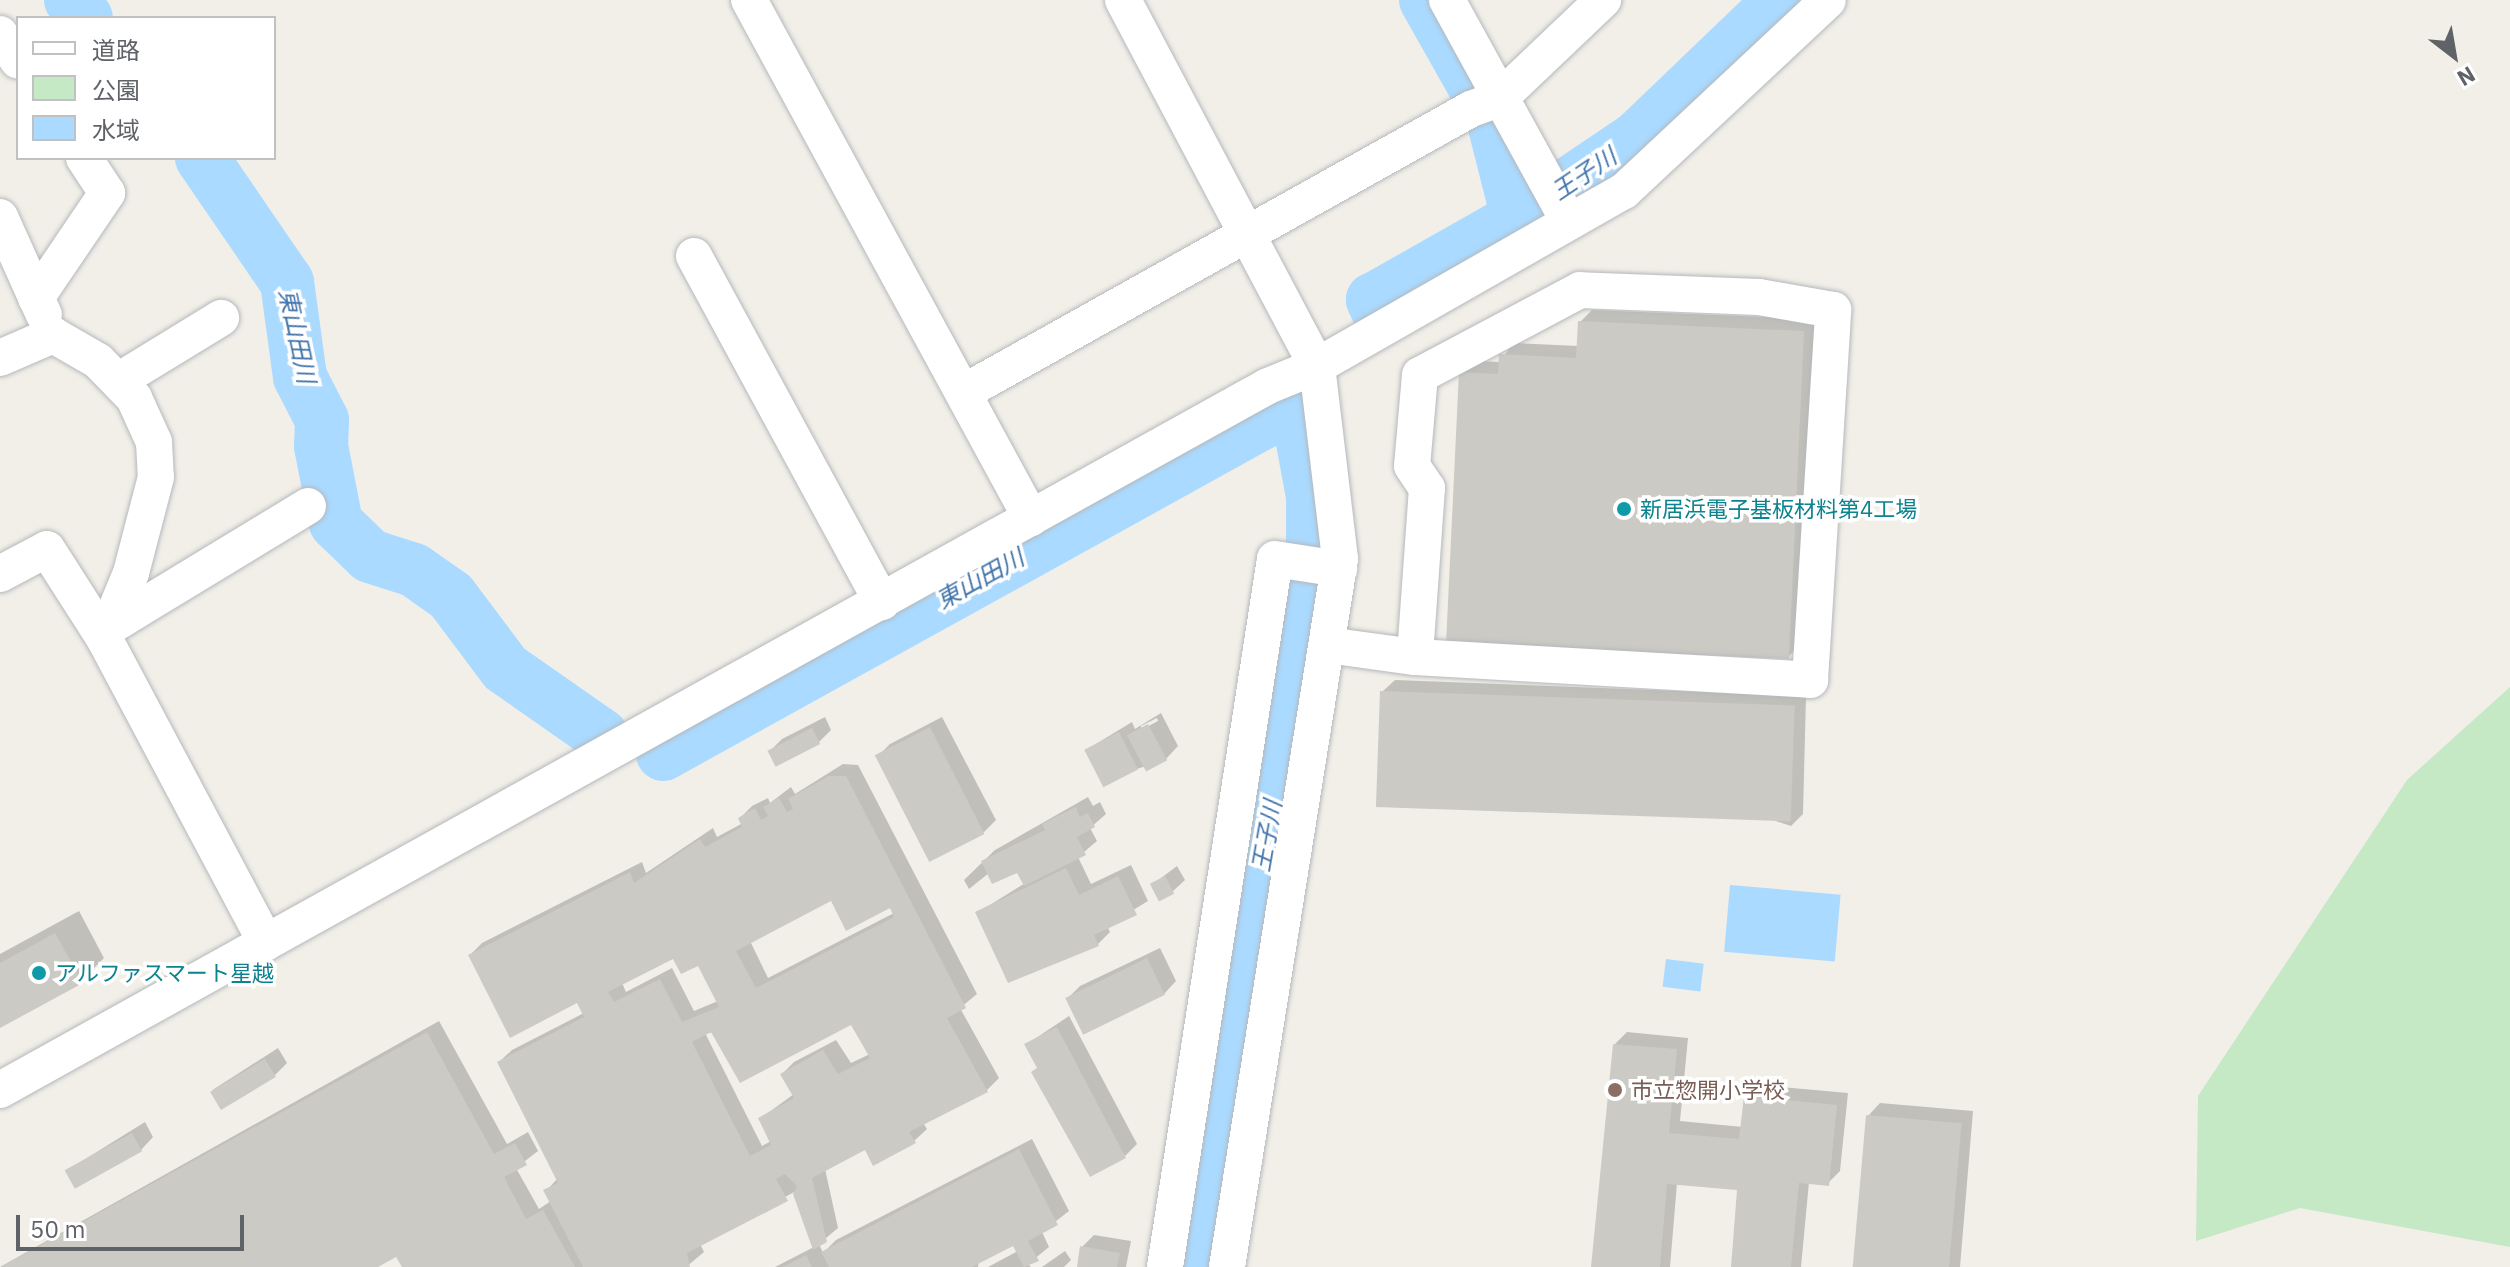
<!DOCTYPE html>
<html>
<head>
<meta charset="utf-8">
<style>
	body { margin:0 }
	#map { position:relative; width:2510px; height:1267px; overflow:hidden; background:#f1efe8; font-family:"IBM Plex Sans","Noto Sans JP",sans-serif }
	div>[style] { position:absolute }
	[style*='--x'] { left:calc(var(--x)*1px); top:calc(var(--y)*1px); width:calc(var(--w)*1px); rotate:calc(var(--a)*1deg) }
	.green>* { inset:0; background:#c5e8c5 }
	.water>* { inset:0; background:#aadaff; transform-origin:0 0 }
	.shadow>* { inset:0; background:#0003 }
	.river>* { height:54px; margin:-27px; padding:0 27px; transform-origin:27px; border-radius:27px; background:#aadaff }
	.building>* { inset:0; background:#cccac5; transform-origin:0 0 }
	.roads { filter:drop-shadow(0 0 2px #b5b8bc) drop-shadow(0 0 2px #b5b8bc) }
	.minor>* { height:36px; margin:-18px; padding:0 18px; transform-origin:18px; border-radius:18px; background:#fff }
	.dots>* { width:22px; height:22px; translate:-50% -50%; box-sizing:border-box; border:4px solid #fff; border-radius:50% }
	span { translate:-50% -50%; white-space:nowrap; text-align:center; line-height:1.15; -webkit-text-stroke:7px #fff; paint-order:stroke }
	.culture-label { font-size:22px; color:#0d838f }
	.left { translate:0 -50%; text-align:left }
	.education-label { font-size:22px; color:#785e54 }
	.water-label { font-size:24px; color:#4174aa; font-style:italic }
	.legend { position:absolute; left:16px; top:16px; width:260px; height:144px; box-sizing:border-box; background:#fff; border:2px solid #bfc1c3; margin:0; padding:10px 14px; list-style:none; font-size:24px; color:#5f6368 }
	.legend li { display:flex; align-items:center; gap:16px; height:40px }
	.legend b { width:40px; border:2px solid #bfc1c3 }
	.north { position:absolute; left:2414px; top:16px; width:80px; height:80px; -webkit-text-stroke:6px #fff; paint-order:stroke; rotate:149deg; font-size:22px; font-weight:700; line-height:32px; text-align:center; color:#5f6368 }
	.north::after { content:''; display:block; margin:auto; width:28px; height:36px; background:#5f6368; clip-path:polygon(50% 0,100% 100%,50% 72%,0 100%) }
	.scale { position:absolute; left:16px; top:1215px; width:228px; height:36px; box-sizing:border-box; border:4px solid #5f6368; border-top:0; padding-left:10px; font-size:24px; line-height:28px; white-space:nowrap; color:#5f6368; -webkit-text-stroke:6px #fff; paint-order:stroke }
</style>
</head>
<body>
<div id="map">
	<div class="green">
		<div style="clip-path:polygon(2510px 687px,2510px 1247px,2300px 1208px,2196px 1241px,2198px 1096px,2407px 780px)"></div>
	</div>
	<div class="water">
		<div style="left:1730px;top:885px;width:111px;height:67px;rotate:5deg"></div>
		<div style="left:1666px;top:959px;width:38px;height:28px;rotate:7deg"></div>
	</div>
	<div class="shadow">
		<div style="clip-path:polygon(1592px 310px,1815px 319px,1800px 645px,1788px 657px,1461px 373px,1473px 361px,1500px 362px,1513px 343px,1578px 346px,1580px 322px)"></div>
		<div style="clip-path:polygon(1395px 680px,1806px 696px,1803px 814px,1791px 826px,1382px 692px)"></div>
		<div style="clip-path:polygon(evenodd,1161px 713px,1178px 746px,1166px 759px,1137px 769px,1086px 750px,1132px 722px,1135px 729px,1161px 713px,1157px 718px,1158px 721px,1141px 730px,1141px 726px,1157px 718px)"></div>
		<div style="clip-path:polygon(825px 717px,831px 730px,819px 742px,777px 764px,770px 751px,782px 739px)"></div>
		<div style="clip-path:polygon(942px 717px,996px 820px,984px 832px,878px 756px,890px 744px)"></div>
		<div style="clip-path:polygon(evenodd,843px 764px,858px 765px,977px 994px,960px 1008px,999px 1078px,987px 1090px,923px 1123px,927px 1129px,914px 1141px,866px 1148px,825px 1169px,838px 1228px,819px 1244px,823px 1253px,836px 1240px,1032px 1139px,1069px 1211px,1042px 1232px,1049px 1247px,1028px 1264px,1031px 1267px,988px 1267px,1018px 1251px,1014px 1243px,979px 1261px,978px 1267px,775px 1267px,814px 1247px,794px 1192px,700px 1244px,704px 1252px,686px 1267px,404px 1267px,397px 1254px,374px 1267px,0 1267px,439px 1021px,507px 1144px,528px 1132px,538px 1151px,516px 1168px,539px 1209px,551px 1201px,546px 1191px,558px 1178px,499px 1062px,512px 1050px,584px 1013px,578px 1001px,470px 955px,482px 943px,642px 862px,646px 873px,713px 828px,717px 837px,743px 823px,740px 818px,752px 806px,768px 798px,770px 803px,791px 787px,795px 794px,843px 764px,831px 899px,890px 905px,894px 913px,768px 978px,750px 941px,831px 899px,843px 764px,674px 956px,698px 963px,718px 1001px,694px 1011px,672px 968px,626px 992px,622px 983px,674px 956px,843px 764px,852px 1023px,870px 1054px,851px 1063px,836px 1040px,794px 1062px,782px 1074px,794px 1094px,761px 1118px,771px 1141px,762px 1146px,705px 1033px,852px 1023px)"></div>
		<div style="clip-path:polygon(1088px 797px,1093px 806px,1100px 802px,1106px 814px,1090px 828px,1097px 841px,1078px 857px,1091px 884px,1131px 865px,1148px 901px,1107px 926px,1110px 932px,1098px 944px,977px 913px,1025px 883px,1018px 870px,989px 873px,969px 889px,964px 880px,995px 850px)"></div>
		<div style="clip-path:polygon(1177px 866px,1185px 880px,1172px 892px,1153px 884px)"></div>
		<div style="clip-path:polygon(79px 911px,104px 958px,81px 981px,0 1025px,0 954px)"></div>
		<div style="clip-path:polygon(1160px 948px,1176px 981px,1164px 994px,1068px 998px,1080px 986px)"></div>
		<div style="clip-path:polygon(1069px 1016px,1137px 1144px,1125px 1156px,1039px 1067px,1027px 1044px)"></div>
		<div style="clip-path:polygon(1627px 1032px,1688px 1038px,1680px 1121px,1743px 1127px,1746px 1097px,1758px 1085px,1848px 1093px,1840px 1171px,1828px 1183px,1809px 1182px,1801px 1267px,1732px 1267px,1739px 1188px,1677px 1183px,1670px 1267px,1593px 1267px,1615px 1044px)"></div>
		<div style="clip-path:polygon(278px 1048px,287px 1063px,275px 1075px,211px 1091px)"></div>
		<div style="clip-path:polygon(1880px 1103px,1973px 1111px,1960px 1267px,1855px 1267px,1868px 1116px)"></div>
		<div style="clip-path:polygon(145px 1122px,153px 1137px,141px 1150px,66px 1171px)"></div>
		<div style="clip-path:polygon(1094px 1235px,1131px 1241px,1126px 1267px,1079px 1267px,1082px 1247px)"></div>
		<div style="clip-path:polygon(1065px 1251px,1071px 1260px,1064px 1267px,1042px 1267px)"></div>
	</div>
	<div class="river">
		<div style="--x:71;--y:0;--w:23;--a:50"></div>
		<div style="--x:1426;--y:0;--w:137;--a:60.6"></div>
		<div style="--x:1493;--y:119;--w:102;--a:75.8"></div>
		<div style="--x:202;--y:158;--w:150;--a:55.6"></div>
		<div style="--x:287;--y:282;--w:96;--a:82.2"></div>
		<div style="--x:300;--y:377;--w:48;--a:62.9"></div>
		<div style="--x:322;--y:420;--w:26;--a:92"></div>
		<div style="--x:321;--y:446;--w:78;--a:79"></div>
		<div style="--x:336;--y:523;--w:47;--a:44.1"></div>
		<div style="--x:370;--y:556;--w:46;--a:17.7"></div>
		<div style="--x:414;--y:570;--w:45;--a:35.1"></div>
		<div style="--x:451;--y:596;--w:90;--a:53.1"></div>
		<div style="--x:505;--y:668;--w:118;--a:35"></div>
		<div style="--x:1380;--y:315;--w:17;--a:-115"></div>
		<div style="--x:1373;--y:300;--w:167;--a:-29.5"></div>
		<div style="--x:1518;--y:218;--w:143;--a:-33.9"></div>
		<div style="--x:1637;--y:138;--w:199;--a:-43.8"></div>
		<div style="--x:663;--y:754;--w:723;--a:-28.94"></div>
		<div style="--x:1296;--y:404;--w:95;--a:79.6"></div>
		<div style="--x:1313;--y:497;--w:68;--a:90"></div>
		<div style="--x:1313;--y:565;--w:712;--a:99.54"></div>
	</div>
	<div class="building">
		<div style="clip-path:polygon(1578px 321px,1804px 331px,1789px 659px,1446px 644px,1459px 372px,1498px 374px,1499px 354px,1576px 358px)"></div>
		<div style="left:1380px;top:691px;width:415px;height:116px;rotate:2deg"></div>
		<div style="left:1148px;top:724px;width:41px;height:24px;rotate:62deg"></div>
		<div style="left:930px;top:727px;width:120px;height:62px;rotate:63deg"></div>
		<div style="left:812px;top:728px;width:18px;height:50px;rotate:63deg"></div>
		<div style="left:1119px;top:732px;width:42px;height:39px;rotate:63deg"></div>
		<div style="clip-path:polygon(evenodd,829px 776px,846px 776px,966px 1008px,947px 1018px,988px 1092px,909px 1132px,916px 1143px,873px 1166px,865px 1150px,812px 1178px,827px 1242px,813px 1250px,793px 1194px,797px 1186px,785px 1174px,776px 1179px,788px 1201px,687px 1253px,690px 1267px,583px 1267px,543px 1190px,558px 1183px,497px 1062px,584px 1017px,577px 1003px,510px 1038px,468px 955px,630px 872px,634px 883px,700px 839px,705px 847px,742px 827px,738px 818px,755px 808px,761px 820px,768px 816px,763px 807px,779px 798px,787px 812px,793px 809px,788px 799px,829px 776px,831px 901px,846px 931px,890px 908px,894px 917px,756px 988px,736px 951px,831px 901px,829px 776px,673px 959px,681px 974px,698px 966px,719px 1007px,682px 1022px,660px 979px,614px 1002px,608px 992px,673px 959px,829px 776px,851px 1025px,870px 1058px,838px 1074px,823px 1050px,780px 1074px,794px 1098px,758px 1118px,771px 1145px,750px 1156px,692px 1042px,711px 1032px,740px 1083px,851px 1025px)"></div>
		<div style="clip-path:polygon(1076px 807px,1080px 817px,1088px 813px,1095px 827px,1077px 837px,1086px 855px,1024px 886px,1017px 873px,992px 884px,981px 861px,1045px 830px,1042px 824px)"></div>
		<div style="clip-path:polygon(1066px 868px,1079px 895px,1118px 876px,1137px 915px,1094px 935px,1099px 946px,1008px 983px,975px 912px)"></div>
		<div style="left:1165px;top:876px;width:20px;height:17px;rotate:63deg"></div>
		<div style="clip-path:polygon(55px 933px,83px 983px,0 1028px,0 963px)"></div>
		<div style="left:1147px;top:958px;width:41px;height:91px;rotate:64deg"></div>
		<div style="clip-path:polygon(1057px 1027px,1126px 1158px,1090px 1177px,1031px 1072px,1037px 1068px,1024px 1044px)"></div>
		<div style="clip-path:polygon(427px 1032px,494px 1154px,515px 1143px,527px 1165px,504px 1177px,526px 1219px,543px 1210px,575px 1267px,402px 1267px,396px 1257px,378px 1267px,1px 1267px)"></div>
		<div style="clip-path:polygon(1613px 1044px,1677px 1049px,1669px 1133px,1739px 1139px,1744px 1096px,1837px 1105px,1829px 1186px,1799px 1183px,1791px 1267px,1731px 1267px,1737px 1190px,1667px 1184px,1660px 1267px,1591px 1267px)"></div>
		<div style="left:265px;top:1059px;width:21px;height:64px;rotate:59deg"></div>
		<div style="left:1866px;top:1115px;width:96px;height:153px;rotate:5deg"></div>
		<div style="left:132px;top:1133px;width:21px;height:77px;rotate:61deg"></div>
		<div style="clip-path:polygon(1019px 1149px,1058px 1225px,1028px 1241px,1039px 1261px,1024px 1267px,1013px 1246px,972px 1267px,829px 1267px,821px 1252px)"></div>
		<div style="clip-path:polygon(1080px 1246px,1120px 1253px,1117px 1267px,1077px 1267px)"></div>
		<div style="clip-path:polygon(806px 1255px,812px 1267px,783px 1267px)"></div>
	</div>
	<div class="roads">
		<div class="minor">
			<div style="--x:749;--y:0;--w:590;--a:61.44"></div>
			<div style="--x:1123;--y:0;--w:414;--a:62.1"></div>
			<div style="--x:1317;--y:366;--w:194;--a:83.2"></div>
			<div style="--x:1340;--y:559;--w:717;--a:99.07"></div>
			<div style="--x:1447;--y:0;--w:253;--a:61.2"></div>
			<div style="--x:0;--y:34;--w:32;--a:56"></div>
			<div style="--x:0;--y:217;--w:107;--a:65.8"></div>
			<div style="--x:694;--y:256;--w:394;--a:61.5"></div>
			<div style="--x:36;--y:298;--w:127;--a:-55.9"></div>
			<div style="--x:107;--y:193;--w:42;--a:-123.3"></div>
			<div style="--x:0;--y:358;--w:58;--a:-23.5"></div>
			<div style="--x:53;--y:335;--w:52;--a:30"></div>
			<div style="--x:98;--y:361;--w:52;--a:45.8"></div>
			<div style="--x:134;--y:398;--w:48;--a:65.6"></div>
			<div style="--x:154;--y:442;--w:35;--a:87"></div>
			<div style="--x:156;--y:477;--w:99;--a:104.6"></div>
			<div style="--x:131;--y:573;--w:70;--a:112.6"></div>
			<div style="--x:118;--y:381;--w:121;--a:-31.5"></div>
			<div style="--x:966;--y:391;--w:578;--a:-29.18"></div>
			<div style="--x:1471;--y:109;--w:30;--a:-20"></div>
			<div style="--x:1499;--y:99;--w:144;--a:-43.6"></div>
			<div style="--x:0;--y:574;--w:53;--a:-28"></div>
			<div style="--x:47;--y:549;--w:106;--a:57.4"></div>
			<div style="--x:104;--y:638;--w:345;--a:62"></div>
			<div style="--x:114;--y:624;--w:227;--a:-31.3"></div>
			<div style="--x:1327;--y:645;--w:89;--a:7.8"></div>
			<div style="--x:1415;--y:657;--w:396;--a:3.3"></div>
			<div style="--x:1810;--y:680;--w:371;--a:-86.4"></div>
			<div style="--x:1833;--y:310;--w:75;--a:-170"></div>
			<div style="--x:1759;--y:297;--w:179;--a:-177.8"></div>
			<div style="--x:1580;--y:290;--w:181;--a:152"></div>
			<div style="--x:1420;--y:375;--w:91;--a:95"></div>
			<div style="--x:1412;--y:466;--w:27;--a:56"></div>
			<div style="--x:1427;--y:488;--w:169;--a:94.1"></div>
			<div style="--x:0;--y:1090;--w:1450;--a:-29.04"></div>
			<div style="--x:1268;--y:386;--w:53;--a:-22.2"></div>
			<div style="--x:1317;--y:366;--w:353;--a:-29.7"></div>
			<div style="--x:1624;--y:191;--w:279;--a:-43.1"></div>
			<div style="--x:1165;--y:1267;--w:716;--a:-81.17"></div>
			<div style="--x:1275;--y:559;--w:65;--a:8.9"></div>
		</div>
	</div>
	<div class="dots">
		<div style="left:1624px;top:509px;background:#0f9aa8"></div>
		<div style="left:39px;top:973px;background:#0f9aa8"></div>
		<div style="left:1615px;top:1090px;background:#8d6e63"></div>
	</div>
	<div class="culture-label">
		<span class="left" style="left:1640px;top:509px">新居浜電子基板材料第4工場</span>
		<span class="left" style="left:55px;top:973px">アルファスマート星越</span>
	</div>
	<div class="education-label">
		<span class="left" style="left:1631px;top:1090px">市立惣開小学校</span>
	</div>
	<div class="water-label">
		<span style="left:1584px;top:174px;rotate:-34deg">王子川</span>
		<span style="left:297px;top:336px;rotate:78deg">東山田川</span>
		<span style="left:980px;top:579px;rotate:-29deg">東山田川</span>
		<span style="left:1267px;top:836px;rotate:-80deg">王子川</span>
	</div>
	<ul class="legend">
	<li><b style="height:10px;background:#fff"></b>道路</li>
	<li><b style="height:22px;background:#c5e8c5"></b>公園</li>
	<li><b style="height:22px;background:#aadaff"></b>水域</li>
	</ul>
	<div class="north">N</div>
	<div class="scale">50 m</div>
</div>
</body>
</html>
